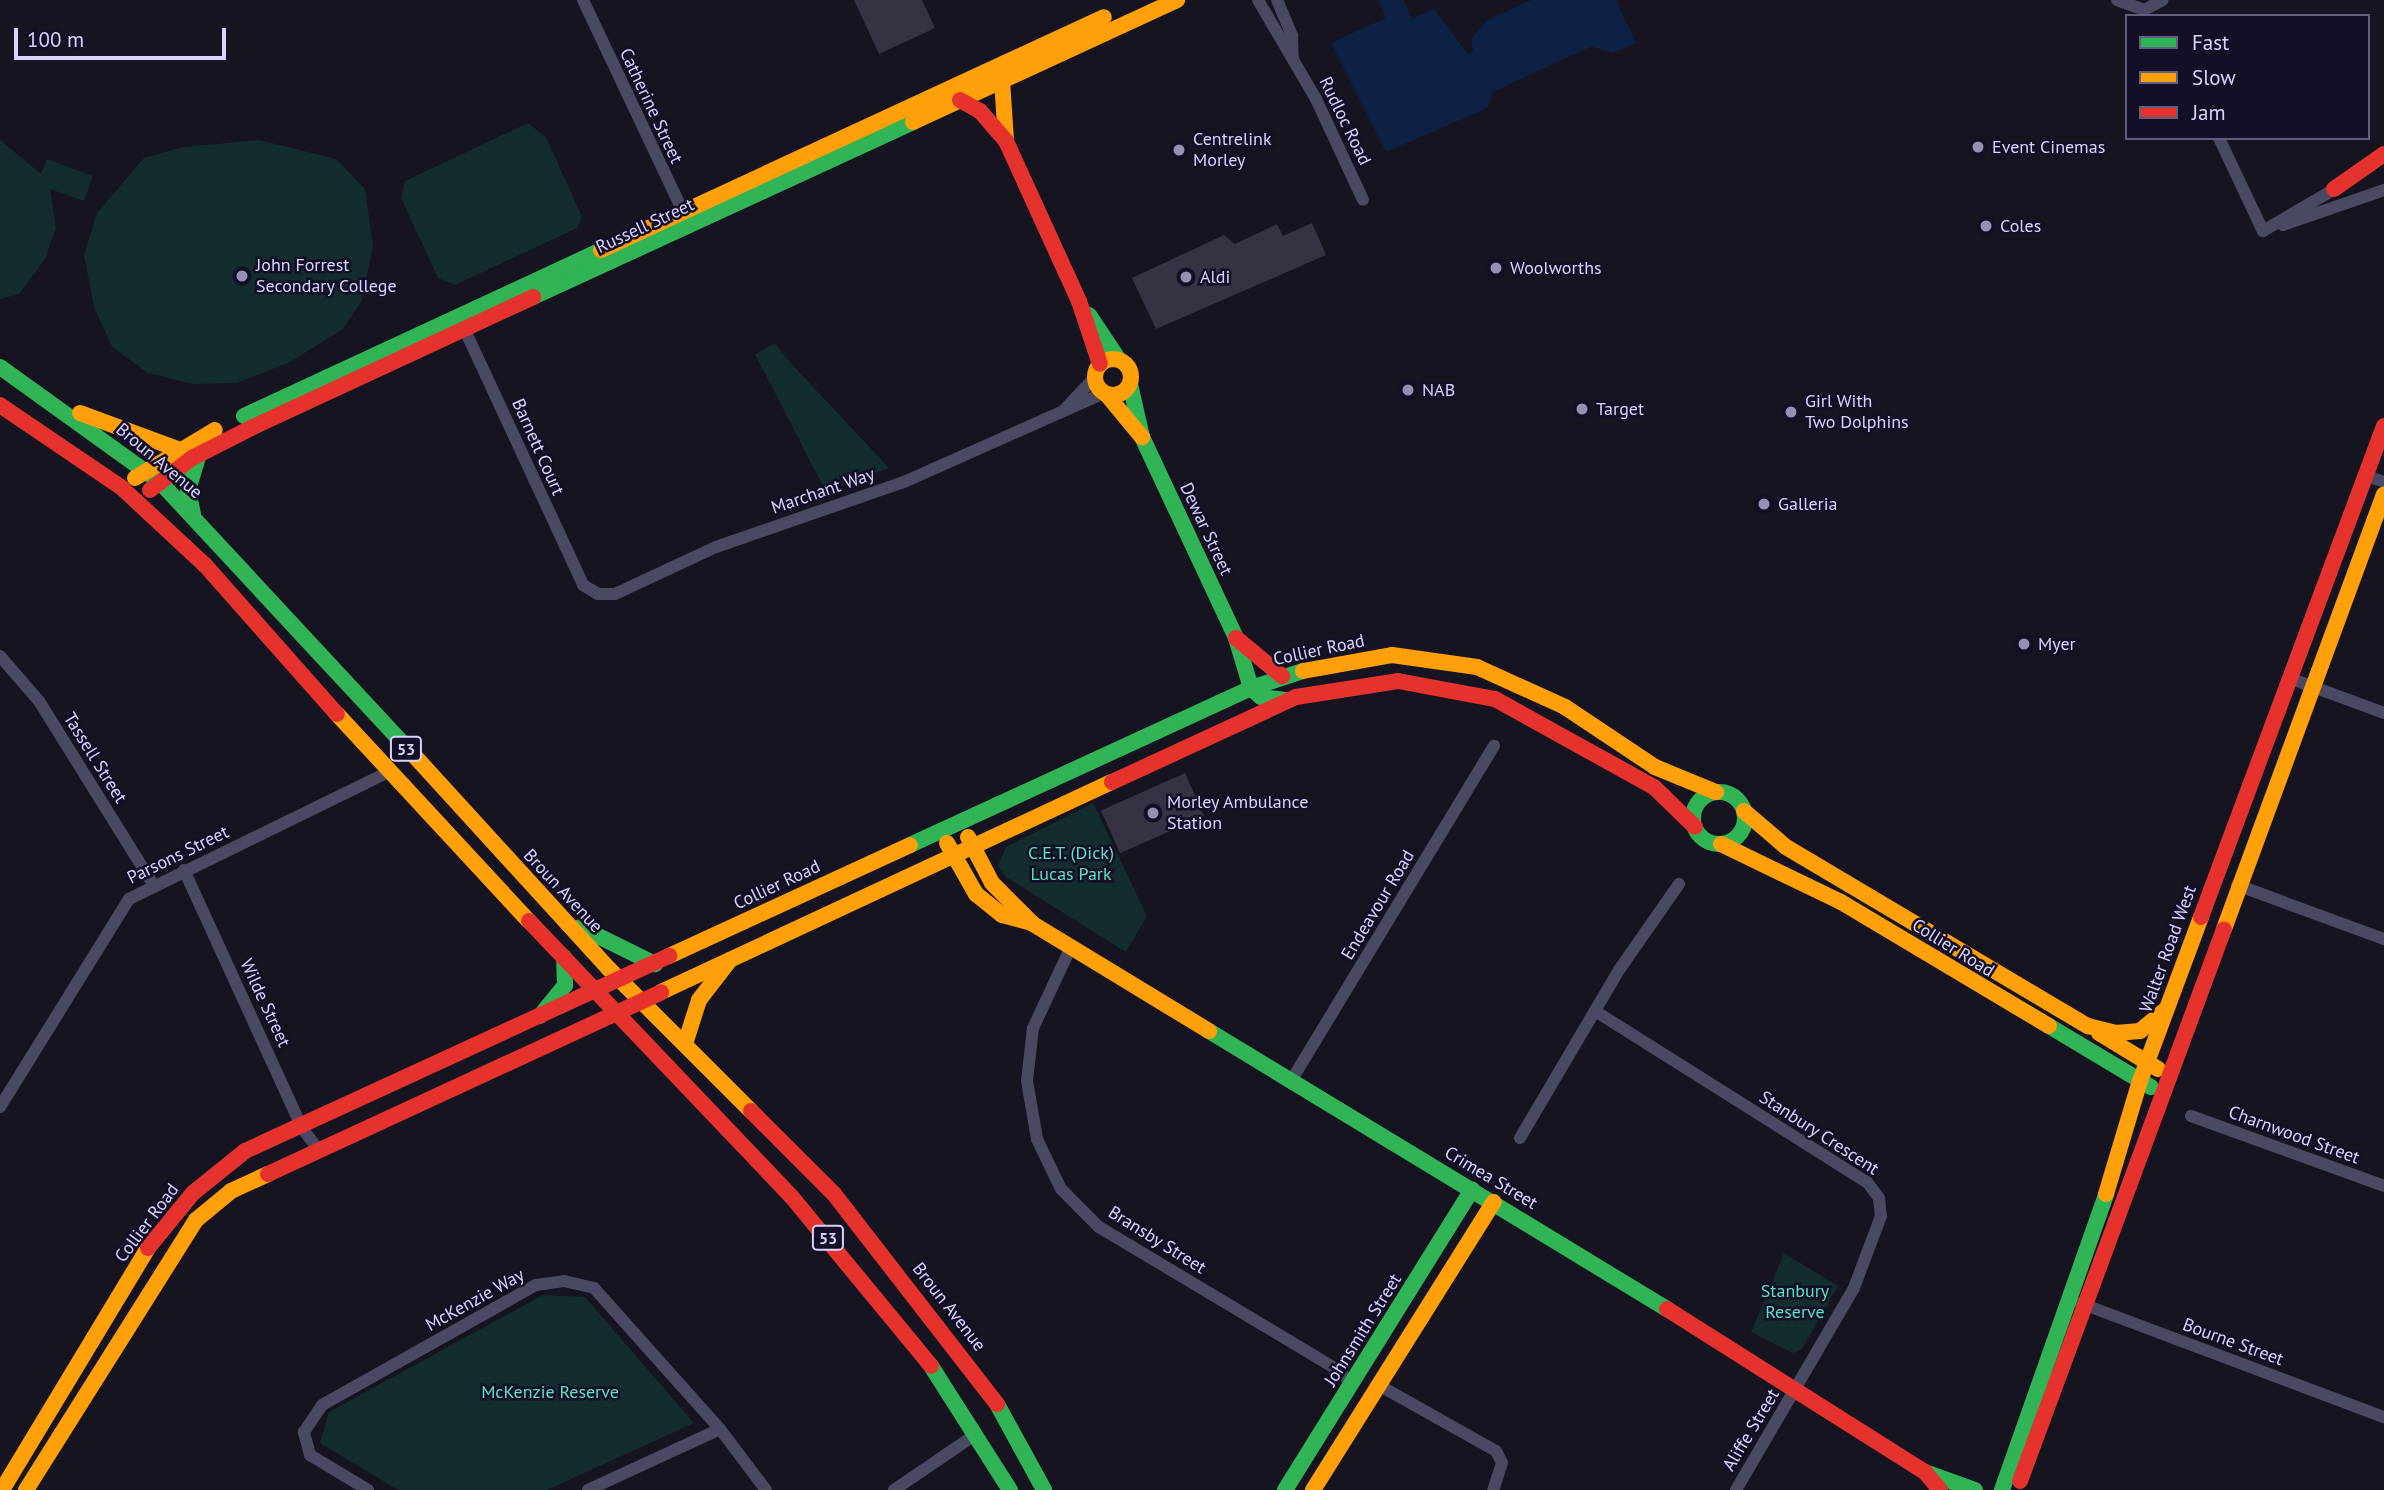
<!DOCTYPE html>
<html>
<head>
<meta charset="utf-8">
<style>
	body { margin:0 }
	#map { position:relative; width:2384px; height:1490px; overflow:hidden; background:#161421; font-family:"PT Sans",sans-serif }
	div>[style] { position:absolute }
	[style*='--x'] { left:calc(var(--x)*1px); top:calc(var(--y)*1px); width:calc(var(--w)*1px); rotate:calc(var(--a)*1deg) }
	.green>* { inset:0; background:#132c2d }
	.water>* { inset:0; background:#0d2144 }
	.building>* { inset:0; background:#343243; transform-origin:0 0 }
	.street>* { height:12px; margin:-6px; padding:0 6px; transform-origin:6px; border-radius:6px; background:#4a4962 }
	.fast>* { height:16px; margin:-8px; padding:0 8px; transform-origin:8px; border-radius:8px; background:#30b455 }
	.fast>.ring { margin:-8px; padding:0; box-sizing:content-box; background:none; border:16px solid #30b455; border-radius:50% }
	.slow>* { height:16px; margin:-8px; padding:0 8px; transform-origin:8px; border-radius:8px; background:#ff9f0a }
	.slow>.ring { margin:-8px; padding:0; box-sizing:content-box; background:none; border:16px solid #ff9f0a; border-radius:50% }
	.jam>* { height:16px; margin:-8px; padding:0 8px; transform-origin:8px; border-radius:8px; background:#e5322d }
	.dots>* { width:19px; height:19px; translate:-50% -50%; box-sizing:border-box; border:4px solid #130f26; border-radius:50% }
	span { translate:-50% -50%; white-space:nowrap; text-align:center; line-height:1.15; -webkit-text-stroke:5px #130f26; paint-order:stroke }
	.shield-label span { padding:2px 5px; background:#130f26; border:2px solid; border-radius:5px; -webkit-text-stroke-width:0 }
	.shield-label { font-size:16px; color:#d9d4ff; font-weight:700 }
	.street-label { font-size:18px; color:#d9d4ff }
	.poi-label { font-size:18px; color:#d9d4ff }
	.left { translate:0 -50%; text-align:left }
	.park-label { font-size:18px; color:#5fe0c0 }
	.legend { position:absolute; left:2125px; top:14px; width:245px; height:126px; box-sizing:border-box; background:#130f26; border:2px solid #625e7d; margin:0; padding:9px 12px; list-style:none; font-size:21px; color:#d9d4ff }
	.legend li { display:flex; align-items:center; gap:14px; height:35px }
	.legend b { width:35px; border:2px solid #625e7d }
	.scale { position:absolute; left:14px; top:28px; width:212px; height:32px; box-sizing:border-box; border:4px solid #d9d4ff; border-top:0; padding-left:9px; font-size:21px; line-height:24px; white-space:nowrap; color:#d9d4ff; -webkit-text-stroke:5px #130f26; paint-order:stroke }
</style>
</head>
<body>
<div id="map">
	<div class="green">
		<div style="clip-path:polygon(528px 123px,546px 137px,582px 217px,577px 228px,455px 285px,438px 278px,401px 198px,405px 181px)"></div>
		<div style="clip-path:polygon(0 140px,41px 174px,47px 159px,93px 176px,84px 201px,50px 189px,56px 228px,45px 259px,19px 294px,0 299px)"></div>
		<div style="clip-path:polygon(259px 140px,336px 159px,365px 189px,373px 246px,362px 300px,343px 329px,290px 362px,237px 383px,193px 384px,148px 373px,112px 347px,94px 307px,84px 255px,97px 213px,144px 158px,183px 147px)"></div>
		<div style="clip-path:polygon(775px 343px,786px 358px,889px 468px,826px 492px,755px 354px)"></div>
		<div style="clip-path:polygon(1093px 803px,1147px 916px,1126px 952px,1006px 877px,998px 866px,1006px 847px)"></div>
		<div style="clip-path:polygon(1784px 1253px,1838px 1286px,1802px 1349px,1793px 1353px,1751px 1332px)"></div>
		<div style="clip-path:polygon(543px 1295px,585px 1297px,694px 1423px,547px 1490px,398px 1490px,320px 1443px,329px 1412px)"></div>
	</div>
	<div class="water">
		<div style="clip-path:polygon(1378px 0,1403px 0,1412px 19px,1434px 9px,1468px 54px,1473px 51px,1471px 39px,1487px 20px,1531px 0,1616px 0,1636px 43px,1613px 53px,1592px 46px,1493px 92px,1487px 108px,1386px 152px,1331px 43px,1386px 18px)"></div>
	</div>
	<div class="building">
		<div style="clip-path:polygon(854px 0,922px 0,935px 28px,879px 54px)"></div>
		<div style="clip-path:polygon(1312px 223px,1326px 255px,1156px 329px,1132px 278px,1224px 235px,1235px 244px,1277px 224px,1283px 236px)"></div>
		<div style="left:1185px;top:773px;width:47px;height:92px;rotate:66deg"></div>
	</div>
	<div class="street">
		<div style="--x:583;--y:0;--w:241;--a:64.7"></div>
		<div style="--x:1258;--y:0;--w:115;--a:59.6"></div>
		<div style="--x:1316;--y:99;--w:111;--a:65"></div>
		<div style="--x:1277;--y:0;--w:39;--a:67"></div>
		<div style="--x:1292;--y:36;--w:23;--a:88"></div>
		<div style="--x:2117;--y:0;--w:29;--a:20"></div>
		<div style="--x:2144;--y:10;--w:21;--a:-28"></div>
		<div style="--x:2219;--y:138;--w:103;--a:64.7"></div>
		<div style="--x:2283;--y:225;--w:107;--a:-19.1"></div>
		<div style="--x:2263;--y:231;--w:87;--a:-30.4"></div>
		<div style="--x:463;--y:326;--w:285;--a:65.1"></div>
		<div style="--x:583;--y:585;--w:17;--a:31"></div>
		<div style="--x:598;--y:594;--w:17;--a:0"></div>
		<div style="--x:615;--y:594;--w:111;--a:-25"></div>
		<div style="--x:716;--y:547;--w:199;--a:-19.1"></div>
		<div style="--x:904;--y:482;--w:219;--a:-24"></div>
		<div style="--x:1065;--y:409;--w:44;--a:-46.8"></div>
		<div style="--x:2366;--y:476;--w:19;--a:18"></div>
		<div style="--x:0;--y:656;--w:60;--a:49.1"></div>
		<div style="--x:39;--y:701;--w:216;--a:58.1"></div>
		<div style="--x:2289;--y:678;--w:101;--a:20.2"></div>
		<div style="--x:184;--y:870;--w:284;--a:65.4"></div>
		<div style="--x:302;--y:1128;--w:25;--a:53"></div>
		<div style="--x:2237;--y:885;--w:157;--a:20.2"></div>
		<div style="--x:1071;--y:947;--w:89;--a:115.1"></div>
		<div style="--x:1033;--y:1028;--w:53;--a:96.5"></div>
		<div style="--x:1027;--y:1081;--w:59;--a:80.2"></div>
		<div style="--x:1037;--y:1139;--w:55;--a:64.4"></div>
		<div style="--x:1061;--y:1189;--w:54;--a:45"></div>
		<div style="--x:1099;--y:1227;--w:281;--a:30.9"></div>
		<div style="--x:1340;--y:1371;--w:17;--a:50"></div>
		<div style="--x:1595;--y:1011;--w:321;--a:32.2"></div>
		<div style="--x:1867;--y:1182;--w:20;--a:53"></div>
		<div style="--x:1879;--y:1198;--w:18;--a:84"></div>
		<div style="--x:1881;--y:1216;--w:77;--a:110.6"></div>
		<div style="--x:1854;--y:1288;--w:234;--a:120.3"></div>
		<div style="--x:1291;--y:1081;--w:392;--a:-58.8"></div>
		<div style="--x:0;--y:1107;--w:245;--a:-58.2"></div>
		<div style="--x:129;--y:899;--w:288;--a:-26.1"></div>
		<div style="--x:2191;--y:1116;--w:205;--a:19.9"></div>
		<div style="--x:1520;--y:1138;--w:195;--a:-59.5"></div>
		<div style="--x:1619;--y:970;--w:105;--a:-55.1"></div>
		<div style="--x:2080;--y:1303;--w:325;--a:20.6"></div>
		<div style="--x:1382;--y:1387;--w:131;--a:29.3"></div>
		<div style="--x:1496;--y:1451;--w:13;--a:63"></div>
		<div style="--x:1502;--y:1463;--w:28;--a:108"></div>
		<div style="--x:368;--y:1490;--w:68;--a:-148.9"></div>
		<div style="--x:310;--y:1455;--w:24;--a:-105"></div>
		<div style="--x:304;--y:1432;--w:32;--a:-56"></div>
		<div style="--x:322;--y:1405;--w:245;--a:-29.3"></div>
		<div style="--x:536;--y:1285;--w:28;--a:-8"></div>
		<div style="--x:564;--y:1281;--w:31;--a:13"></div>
		<div style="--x:594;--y:1288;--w:189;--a:48.2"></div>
		<div style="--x:720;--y:1429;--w:76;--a:53"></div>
		<div style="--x:588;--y:1490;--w:145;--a:-24.8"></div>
		<div style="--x:894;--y:1490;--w:99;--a:-34.3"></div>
	</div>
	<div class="fast">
		<div style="--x:533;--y:297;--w:418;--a:-24.7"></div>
		<div style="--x:1089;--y:315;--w:54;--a:56.3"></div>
		<div style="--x:0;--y:367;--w:197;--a:35.7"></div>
		<div style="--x:160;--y:482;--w:367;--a:47.1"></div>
		<div style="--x:1130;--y:384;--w:54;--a:77.2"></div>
		<div style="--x:1142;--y:437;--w:222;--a:64.9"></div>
		<div style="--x:1236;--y:638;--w:52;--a:73.3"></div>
		<div style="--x:1251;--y:688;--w:13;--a:42"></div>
		<div style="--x:1261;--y:697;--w:26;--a:7"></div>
		<div style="--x:244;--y:416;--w:394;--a:-24.9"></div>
		<div style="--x:193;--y:514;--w:25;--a:-102"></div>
		<div style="--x:188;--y:490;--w:37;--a:-73"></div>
		<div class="ring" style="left:1693px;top:792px;width:36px;height:36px"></div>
		<div style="--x:910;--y:845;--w:375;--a:-24.7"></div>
		<div style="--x:1251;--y:688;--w:55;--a:-18.1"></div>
		<div style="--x:580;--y:927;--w:84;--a:26.3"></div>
		<div style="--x:540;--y:1016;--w:40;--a:-51"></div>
		<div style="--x:565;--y:985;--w:28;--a:-92"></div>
		<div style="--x:2049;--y:1026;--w:119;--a:30.9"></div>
		<div style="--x:1209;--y:1031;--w:536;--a:31.26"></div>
		<div style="--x:931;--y:1366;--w:147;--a:57.5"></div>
		<div style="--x:997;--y:1404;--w:98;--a:61.3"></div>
		<div style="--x:1925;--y:1472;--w:53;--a:19.8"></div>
		<div style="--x:1285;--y:1490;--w:354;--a:-58.1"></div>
		<div style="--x:2002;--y:1490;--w:314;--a:-70.6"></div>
	</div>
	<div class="slow">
		<div style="--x:1002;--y:80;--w:61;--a:86.2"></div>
		<div style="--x:913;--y:122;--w:291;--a:-24.8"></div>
		<div style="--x:601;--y:250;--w:554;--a:-24.85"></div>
		<div class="ring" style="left:1095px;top:359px;width:20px;height:20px"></div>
		<div style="--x:1107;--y:395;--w:55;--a:50.2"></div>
		<div style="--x:80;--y:413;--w:104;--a:20.2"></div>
		<div style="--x:135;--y:478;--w:93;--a:-31"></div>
		<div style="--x:1303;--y:671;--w:90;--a:-10.2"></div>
		<div style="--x:1392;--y:655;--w:86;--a:8"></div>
		<div style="--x:1477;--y:667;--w:97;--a:24.4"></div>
		<div style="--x:1565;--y:707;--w:108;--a:33.7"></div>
		<div style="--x:1655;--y:767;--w:66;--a:22.3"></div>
		<div style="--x:337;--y:714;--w:282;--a:47.2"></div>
		<div style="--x:410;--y:751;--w:294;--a:47.6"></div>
		<div style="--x:608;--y:968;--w:202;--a:45"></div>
		<div style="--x:1744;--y:811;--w:55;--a:40.6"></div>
		<div style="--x:1786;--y:847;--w:351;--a:30.7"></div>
		<div style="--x:2088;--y:1026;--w:29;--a:14"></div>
		<div style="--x:2116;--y:1033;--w:24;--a:-5"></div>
		<div style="--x:2140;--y:1031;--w:31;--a:-40"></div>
		<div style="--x:968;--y:837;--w:52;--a:62.4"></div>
		<div style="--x:992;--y:883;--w:58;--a:45"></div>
		<div style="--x:1033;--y:924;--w:206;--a:31.3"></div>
		<div style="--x:947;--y:843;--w:59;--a:60.4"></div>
		<div style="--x:976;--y:894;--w:33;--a:39"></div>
		<div style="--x:1002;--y:915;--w:30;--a:15"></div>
		<div style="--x:1721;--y:844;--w:133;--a:25.8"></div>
		<div style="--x:1841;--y:902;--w:242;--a:30.8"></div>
		<div style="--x:2224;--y:929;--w:463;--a:-69.8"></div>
		<div style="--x:669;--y:956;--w:265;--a:-24.7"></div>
		<div style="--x:661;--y:992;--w:497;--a:-25"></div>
		<div style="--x:2099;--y:1033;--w:69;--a:31.4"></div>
		<div style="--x:685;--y:1044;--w:46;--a:-72.3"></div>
		<div style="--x:699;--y:1000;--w:51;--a:-52.2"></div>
		<div style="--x:2106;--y:1194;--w:118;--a:-73.3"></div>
		<div style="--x:2140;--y:1081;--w:175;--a:-69.6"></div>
		<div style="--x:2;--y:1490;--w:283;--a:-58.9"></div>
		<div style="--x:26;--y:1490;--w:319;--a:-57.8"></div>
		<div style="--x:196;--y:1220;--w:45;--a:-39.6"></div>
		<div style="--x:231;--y:1191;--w:41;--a:-24.7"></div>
		<div style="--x:1313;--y:1490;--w:340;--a:-57.9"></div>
	</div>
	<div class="jam">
		<div style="--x:960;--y:100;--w:23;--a:29"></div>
		<div style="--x:980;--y:111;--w:40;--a:49"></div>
		<div style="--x:1006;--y:141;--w:176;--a:65.5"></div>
		<div style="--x:1079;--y:301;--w:66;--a:71.6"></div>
		<div style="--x:2334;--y:189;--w:61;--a:-35"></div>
		<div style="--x:0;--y:405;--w:148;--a:34.2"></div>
		<div style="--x:122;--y:488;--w:113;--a:42.9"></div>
		<div style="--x:205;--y:565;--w:199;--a:48.5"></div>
		<div style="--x:150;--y:490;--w:53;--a:-37.3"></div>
		<div style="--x:192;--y:458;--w:68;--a:-26.9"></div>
		<div style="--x:253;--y:427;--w:309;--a:-24.9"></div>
		<div style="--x:1236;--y:638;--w:60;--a:39.6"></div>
		<div style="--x:1112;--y:782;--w:203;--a:-24.8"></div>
		<div style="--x:1296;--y:697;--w:103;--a:-8.9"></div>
		<div style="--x:1398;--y:681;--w:99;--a:10.5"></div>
		<div style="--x:1495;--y:699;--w:182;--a:29"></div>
		<div style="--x:1654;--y:787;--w:57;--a:44.3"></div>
		<div style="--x:2201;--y:917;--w:524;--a:-69.56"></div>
		<div style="--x:529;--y:921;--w:380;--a:46.4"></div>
		<div style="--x:791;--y:1196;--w:220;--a:50.5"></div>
		<div style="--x:751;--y:1111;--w:117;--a:45"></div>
		<div style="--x:834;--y:1194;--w:266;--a:52.2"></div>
		<div style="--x:268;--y:1174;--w:433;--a:-24.8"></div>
		<div style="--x:148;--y:1248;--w:71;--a:-50.7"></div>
		<div style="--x:193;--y:1193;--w:67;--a:-38.9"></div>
		<div style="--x:245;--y:1151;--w:467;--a:-24.7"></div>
		<div style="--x:1667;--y:1309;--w:305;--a:32.3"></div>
		<div style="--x:1925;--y:1472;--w:23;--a:50"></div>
		<div style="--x:2020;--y:1481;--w:588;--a:-69.72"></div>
	</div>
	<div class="dots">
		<div style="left:1978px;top:147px;background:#9591b1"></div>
		<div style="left:1179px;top:150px;background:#9591b1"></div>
		<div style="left:1986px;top:226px;background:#9591b1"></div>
		<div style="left:1496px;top:268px;background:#9591b1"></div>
		<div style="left:242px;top:276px;background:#9591b1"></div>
		<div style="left:1186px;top:277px;background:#9591b1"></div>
		<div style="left:1408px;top:390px;background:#9591b1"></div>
		<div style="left:1582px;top:409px;background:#9591b1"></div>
		<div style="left:1791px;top:412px;background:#9591b1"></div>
		<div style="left:1764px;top:504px;background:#9591b1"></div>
		<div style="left:2024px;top:644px;background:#9591b1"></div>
		<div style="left:1153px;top:813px;background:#9591b1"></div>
	</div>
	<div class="shield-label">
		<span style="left:406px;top:749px">53</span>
		<span style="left:828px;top:1238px">53</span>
	</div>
	<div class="street-label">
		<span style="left:651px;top:106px;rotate:65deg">Catherine Street</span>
		<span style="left:1345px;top:121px;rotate:64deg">Rudloc Road</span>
		<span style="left:645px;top:226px;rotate:-25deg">Russell Street</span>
		<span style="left:538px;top:447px;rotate:66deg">Barnett Court</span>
		<span style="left:159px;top:461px;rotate:40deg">Broun Avenue</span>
		<span style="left:823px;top:491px;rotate:-19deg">Marchant Way</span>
		<span style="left:1206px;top:529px;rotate:65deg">Dewar Street</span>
		<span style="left:1319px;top:650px;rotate:-12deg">Collier Road</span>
		<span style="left:95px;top:758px;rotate:58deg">Tassell Street</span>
		<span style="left:178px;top:855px;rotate:-26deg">Parsons Street</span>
		<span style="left:777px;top:885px;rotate:-25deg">Collier Road</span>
		<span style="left:563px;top:891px;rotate:47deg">Broun Avenue</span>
		<span style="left:1378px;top:905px;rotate:-59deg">Endeavour Road</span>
		<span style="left:1953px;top:948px;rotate:32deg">Collier Road</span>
		<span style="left:2168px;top:949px;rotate:-70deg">Walter Road West</span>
		<span style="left:265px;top:1003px;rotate:65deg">Wilde Street</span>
		<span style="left:1819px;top:1133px;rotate:33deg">Stanbury Crescent</span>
		<span style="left:2294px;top:1135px;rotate:20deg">Charnwood Street</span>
		<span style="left:1491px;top:1178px;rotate:31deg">Crimea Street</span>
		<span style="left:147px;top:1223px;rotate:-53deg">Collier Road</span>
		<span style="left:1157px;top:1240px;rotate:32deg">Bransby Street</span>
		<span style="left:475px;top:1300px;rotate:-29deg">McKenzie Way</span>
		<span style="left:949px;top:1307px;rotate:52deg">Broun Avenue</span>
		<span style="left:1363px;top:1330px;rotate:-58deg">Johnsmith Street</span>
		<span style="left:2233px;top:1342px;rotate:20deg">Bourne Street</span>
		<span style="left:1751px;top:1430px;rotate:-59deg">Aliffe Street</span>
	</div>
	<div class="poi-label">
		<span class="left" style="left:1193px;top:150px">Centrelink<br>Morley</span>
		<span class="left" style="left:1992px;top:147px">Event Cinemas</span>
		<span class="left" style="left:2000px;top:226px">Coles</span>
		<span class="left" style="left:256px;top:276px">John Forrest<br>Secondary College</span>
		<span class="left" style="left:1510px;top:268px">Woolworths</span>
		<span class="left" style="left:1200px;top:277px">Aldi</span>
		<span class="left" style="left:1422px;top:390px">NAB</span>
		<span class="left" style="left:1805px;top:412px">Girl With<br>Two Dolphins</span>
		<span class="left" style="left:1596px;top:409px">Target</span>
		<span class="left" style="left:1778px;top:504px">Galleria</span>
		<span class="left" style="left:2038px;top:644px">Myer</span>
		<span class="left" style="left:1167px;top:813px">Morley Ambulance<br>Station</span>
	</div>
	<div class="park-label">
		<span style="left:1071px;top:864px">C.E.T. (Dick)<br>Lucas Park</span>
		<span style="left:1795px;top:1302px">Stanbury<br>Reserve</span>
		<span style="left:550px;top:1392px">McKenzie Reserve</span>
	</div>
	<ul class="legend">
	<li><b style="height:9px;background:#30b455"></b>Fast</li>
	<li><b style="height:9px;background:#ff9f0a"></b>Slow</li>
	<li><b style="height:9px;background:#e5322d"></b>Jam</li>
	</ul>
	<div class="scale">100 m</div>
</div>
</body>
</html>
